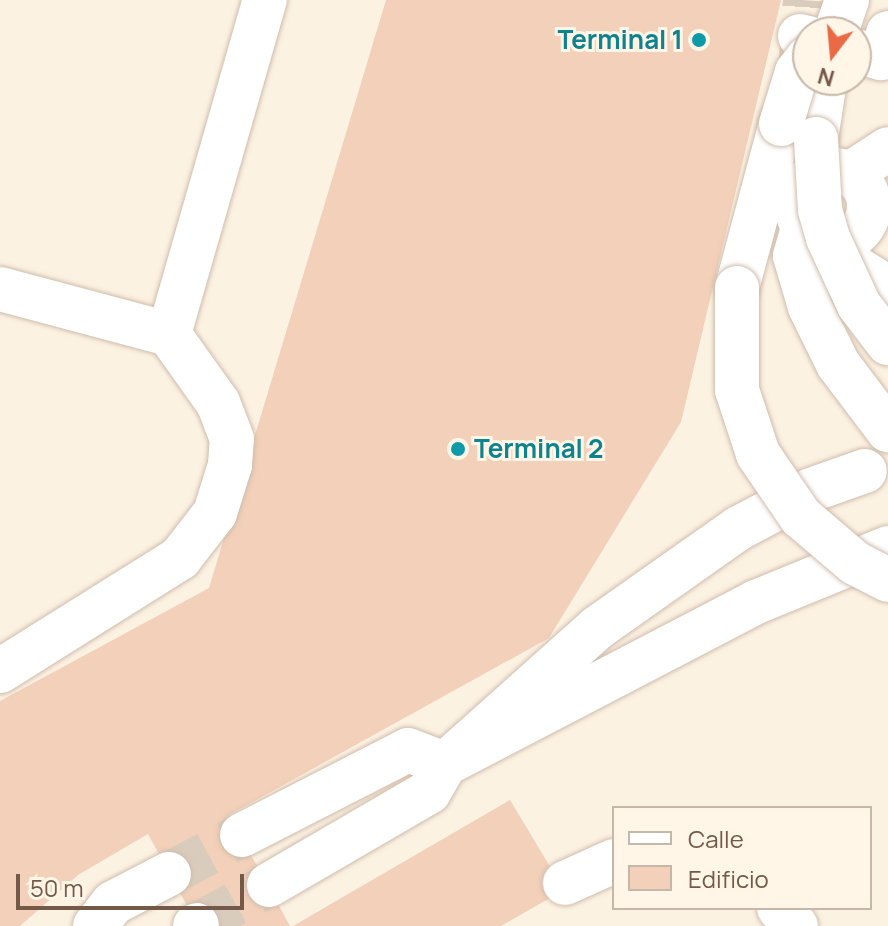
<!DOCTYPE html>
<html>
<head>
<meta charset="utf-8">
<style>
	body { margin:0 }
	#map { position:relative; width:888px; height:926px; overflow:hidden; background:#fcf2e2; font-family:Manrope,sans-serif }
	div>[style] { position:absolute }
	[style*='--x'] { left:calc(var(--x)*1px); top:calc(var(--y)*1px); width:calc(var(--w)*1px); rotate:calc(var(--a)*1deg) }
	.building>* { inset:0; background:#f2d0b9 }
	.minor-tunnel>* { height:44px; margin-top:-22px; transform-origin:0; background:repeating-linear-gradient(90deg,#daccbc 0 44px,transparent 0 66px) }
	.roads { filter:drop-shadow(0 0 2px #d0bcac) drop-shadow(0 0 2px #d0bcac) }
	.minor>* { height:44px; margin:-22px; padding:0 22px; transform-origin:22px; border-radius:22px; background:#fff }
	.minor>.ring { margin:-22px; padding:0; box-sizing:content-box; background:none; border:44px solid #fff; border-radius:50% }
	.bridges { filter:drop-shadow(0 0 2px #d0bcac) drop-shadow(0 0 2px #d0bcac) }
	.minor-bridge>* { height:44px; margin:-22px; padding:0 22px; transform-origin:22px; border-radius:22px; background:#fff }
	.dots>* { width:22px; height:22px; translate:-50% -50%; box-sizing:border-box; border:4px solid #fff6e8; border-radius:50% }
	span { translate:-50% -50%; white-space:nowrap; text-align:center; line-height:1.15; -webkit-text-stroke:6px #fff6e8; paint-order:stroke }
	.culture-label { font-size:26px; color:#0d838f; font-weight:700 }
	.right { translate:-100% -50%; text-align:right }
	.left { translate:0 -50%; text-align:left }
	.legend { position:absolute; left:612px; top:806px; width:260px; height:104px; box-sizing:border-box; background:#fff6e8; border:2px solid #c7b7a8; margin:0; padding:10px 14px; list-style:none; font-size:24px; color:#745848 }
	.legend li { display:flex; align-items:center; gap:16px; height:40px }
	.legend b { width:40px; border:2px solid #c7b7a8 }
	.north { position:absolute; left:792px; top:16px; width:80px; height:80px; box-sizing:border-box; background:#fff6e8; border:2px solid #c7b7a8; border-radius:50%; rotate:196deg; font-size:22px; font-weight:700; line-height:32px; text-align:center; color:#745848 }
	.north::after { content:''; display:block; margin:auto; width:28px; height:36px; background:#e96a45; clip-path:polygon(50% 0,100% 100%,50% 72%,0 100%) }
	.scale { position:absolute; left:16px; top:874px; width:228px; height:36px; box-sizing:border-box; border:4px solid #745848; border-top:0; padding-left:10px; font-size:24px; line-height:28px; white-space:nowrap; color:#745848; -webkit-text-stroke:6px #fff6e8; paint-order:stroke }
</style>
</head>
<body>
<div id="map">
	<div class="building">
		<div style="clip-path:polygon(386px 0,781px 0,681px 422px,549px 638px,229px 815px,290px 926px,198px 926px,148px 834px,78px 875px,20px 926px,0 926px,0 701px,209px 588px)"></div>
		<div style="clip-path:polygon(510px 800px,564px 890px,501px 926px,293px 926px)"></div>
	</div>
	<div class="minor-tunnel">
		<div style="--x:800;--y:73;--w:73;--a:-86.1"></div>
		<div style="--x:169;--y:874;--w:83;--a:-28.1"></div>
		<div style="--x:197;--y:925;--w:82;--a:-29.1"></div>
	</div>
	<div class="roads">
		<div class="minor">
			<div style="--x:836;--y:32;--w:34;--a:-71"></div>
			<div style="--x:800;--y:36;--w:8;--a:14"></div>
			<div style="--x:856;--y:51;--w:26;--a:16"></div>
			<div style="--x:881;--y:58;--w:26;--a:-74"></div>
			<div style="--x:816;--y:139;--w:60;--a:-81.3"></div>
			<div class="ring" style="left:797px;top:170px;width:28px;height:28px"></div>
			<div style="--x:850;--y:174;--w:45;--a:-33.3"></div>
			<div style="--x:803;--y:228;--w:29;--a:106"></div>
			<div style="--x:795;--y:256;--w:53;--a:73.6"></div>
			<div style="--x:810;--y:307;--w:64;--a:63.8"></div>
			<div style="--x:838;--y:364;--w:83;--a:52.9"></div>
			<div style="--x:833;--y:243;--w:25;--a:53"></div>
			<div style="--x:848;--y:263;--w:47;--a:32"></div>
			<div style="--x:737;--y:288;--w:170;--a:-75"></div>
			<div style="--x:0;--y:289;--w:175;--a:14.9"></div>
			<div style="--x:0;--y:671;--w:213;--a:-32.1"></div>
			<div style="--x:180;--y:558;--w:57;--a:-52.1"></div>
			<div style="--x:215;--y:513;--w:50;--a:-72.6"></div>
			<div style="--x:230;--y:465;--w:26;--a:-86"></div>
			<div style="--x:232;--y:439;--w:39;--a:-111"></div>
			<div style="--x:218;--y:403;--w:85;--a:-125.4"></div>
			<div style="--x:169;--y:334;--w:348;--a:-74"></div>
			<div style="--x:242;--y:835;--w:186;--a:-27.1"></div>
			<div style="--x:408;--y:750;--w:40;--a:21"></div>
			<div style="--x:445;--y:764;--w:351;--a:-27.5"></div>
			<div style="--x:756;--y:602;--w:143;--a:-22.2"></div>
			<div style="--x:565;--y:883;--w:54;--a:-24.2"></div>
			<div style="--x:269;--y:885;--w:185;--a:-30.2"></div>
			<div style="--x:429;--y:792;--w:32;--a:-60"></div>
			<div style="--x:445;--y:764;--w:204;--a:-41.8"></div>
			<div style="--x:597;--y:628;--w:174;--a:-35.2"></div>
			<div style="--x:739;--y:528;--w:81;--a:-27.8"></div>
			<div style="--x:811;--y:490;--w:57;--a:-19.4"></div>
			<div style="--x:779;--y:908;--w:25;--a:47"></div>
			<div style="--x:95;--y:926;--w:29;--a:-52"></div>
			<div style="--x:113;--y:903;--w:63;--a:-27.4"></div>
			<div style="--x:195;--y:926;--w:2;--a:-27"></div>
		</div>
	</div>
	<div class="bridges">
		<div class="minor-bridge">
			<div style="--x:781;--y:124;--w:54;--a:-72.9"></div>
			<div style="--x:797;--y:72;--w:18;--a:-52"></div>
			<div style="--x:816;--y:139;--w:71;--a:86.8"></div>
			<div style="--x:820;--y:210;--w:29;--a:74"></div>
			<div style="--x:828;--y:238;--w:74;--a:65.2"></div>
			<div style="--x:859;--y:305;--w:48;--a:52.7"></div>
			<div style="--x:737;--y:288;--w:102;--a:90"></div>
			<div style="--x:737;--y:390;--w:67;--a:71.8"></div>
			<div style="--x:758;--y:454;--w:76;--a:55.7"></div>
			<div style="--x:801;--y:517;--w:71;--a:40.4"></div>
			<div style="--x:855;--y:563;--w:37;--a:27"></div>
		</div>
	</div>
	<div class="dots">
		<div style="left:699px;top:40px;background:#0f9aa8"></div>
		<div style="left:458px;top:449px;background:#0f9aa8"></div>
	</div>
	<div class="culture-label">
		<span class="right" style="left:683px;top:40px">Terminal 1</span>
		<span class="left" style="left:474px;top:449px">Terminal 2</span>
	</div>
	<ul class="legend">
	<li><b style="height:10px;background:#fff"></b>Calle</li>
	<li><b style="height:22px;background:#f2d0b9"></b>Edificio</li>
	</ul>
	<div class="north">N</div>
	<div class="scale">50 m</div>
</div>
</body>
</html>
